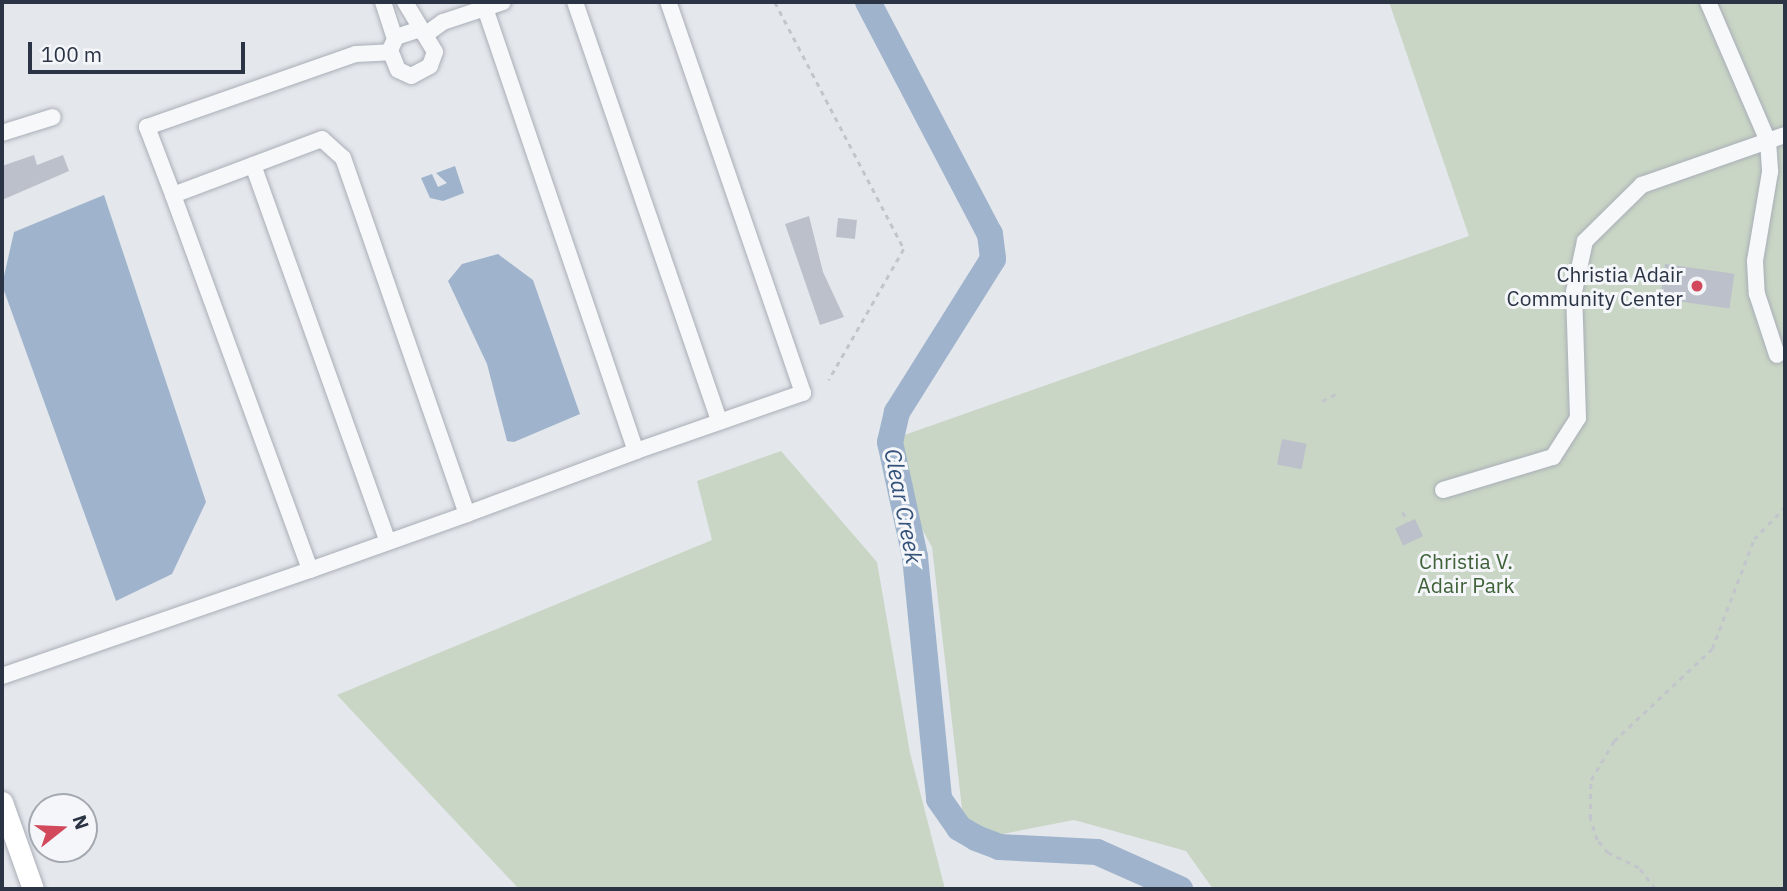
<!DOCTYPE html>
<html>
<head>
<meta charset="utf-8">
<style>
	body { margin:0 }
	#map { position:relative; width:1787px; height:891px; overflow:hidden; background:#e4e7ec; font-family:"IBM Plex Sans",sans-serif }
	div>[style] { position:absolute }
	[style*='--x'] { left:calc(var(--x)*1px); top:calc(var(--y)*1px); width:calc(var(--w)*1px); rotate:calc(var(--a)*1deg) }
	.green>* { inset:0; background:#c9d6c5 }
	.water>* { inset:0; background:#9fb4cc }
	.river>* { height:26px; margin:-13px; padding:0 13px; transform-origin:13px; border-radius:13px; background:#9fb4cc }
	.building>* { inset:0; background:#bbc0ca; transform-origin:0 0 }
	.path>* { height:2.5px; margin-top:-1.25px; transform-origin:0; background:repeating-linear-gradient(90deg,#c2c5cb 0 5px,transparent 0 10px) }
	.roads { filter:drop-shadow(0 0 2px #a9aeb7) drop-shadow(0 0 2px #a9aeb7) }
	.minor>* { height:16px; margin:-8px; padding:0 8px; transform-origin:8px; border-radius:8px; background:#f7f8fa }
	.major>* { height:21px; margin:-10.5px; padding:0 10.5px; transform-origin:10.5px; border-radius:10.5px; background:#fff }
	.dots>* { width:19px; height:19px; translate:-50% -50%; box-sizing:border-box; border:4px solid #f4f6f9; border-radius:50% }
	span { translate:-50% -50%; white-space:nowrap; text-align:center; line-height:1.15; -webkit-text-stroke:6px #f4f6f9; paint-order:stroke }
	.poi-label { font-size:21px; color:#2b3445 }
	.right { translate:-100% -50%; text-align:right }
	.park-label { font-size:21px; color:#3f6138 }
	.water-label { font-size:23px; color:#34527a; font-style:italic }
	.frame { position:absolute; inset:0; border:4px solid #2b3445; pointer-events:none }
	.north { position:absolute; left:28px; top:793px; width:70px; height:70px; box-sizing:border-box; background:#f4f6f9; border:2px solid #a4a8b1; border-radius:50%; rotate:72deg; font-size:19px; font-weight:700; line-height:28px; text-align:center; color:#2b3445 }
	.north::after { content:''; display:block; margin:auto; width:24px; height:32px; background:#d1495b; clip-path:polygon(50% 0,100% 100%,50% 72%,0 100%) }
	.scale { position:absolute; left:28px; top:42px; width:217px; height:32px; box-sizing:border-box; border:4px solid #2b3445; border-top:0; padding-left:9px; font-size:21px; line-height:24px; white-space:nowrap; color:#2b3445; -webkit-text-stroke:5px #f4f6f9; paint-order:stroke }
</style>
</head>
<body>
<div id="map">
	<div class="green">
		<div style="clip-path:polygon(1389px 2px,1785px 2px,1785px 889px,1213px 889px,1186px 851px,1074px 820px,997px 835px,964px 826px,932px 547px,905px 499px,893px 439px,1469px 236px)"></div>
		<div style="clip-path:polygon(781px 451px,877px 562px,910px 753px,945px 889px,519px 889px,337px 695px,712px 540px,697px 481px)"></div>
	</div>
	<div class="water">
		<div style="clip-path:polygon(455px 166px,464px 193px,443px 201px,430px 198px,421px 178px,432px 174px,438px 187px,447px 183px,436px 173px)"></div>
		<div style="clip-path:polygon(104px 195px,206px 502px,172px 574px,116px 601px,2px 285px,14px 232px)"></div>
		<div style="clip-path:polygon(498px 254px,533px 280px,580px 414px,514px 442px,507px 441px,487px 364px,448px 281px,462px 264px)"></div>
	</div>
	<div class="river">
		<div style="--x:868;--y:2;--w:262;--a:62.3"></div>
		<div style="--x:990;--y:234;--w:25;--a:83"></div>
		<div style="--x:993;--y:259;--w:181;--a:122.1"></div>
		<div style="--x:897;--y:412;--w:31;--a:103"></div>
		<div style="--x:890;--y:442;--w:118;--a:77.7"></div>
		<div style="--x:915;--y:557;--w:243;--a:84.3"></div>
		<div style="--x:939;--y:799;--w:35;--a:55"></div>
		<div style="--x:959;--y:828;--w:20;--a:30"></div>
		<div style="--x:976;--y:838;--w:25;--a:21"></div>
		<div style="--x:999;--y:847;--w:98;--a:2.9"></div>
		<div style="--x:1097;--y:852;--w:91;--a:24"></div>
	</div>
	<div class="building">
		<div style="clip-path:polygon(34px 155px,37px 165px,63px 155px,69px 171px,2px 200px,2px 166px)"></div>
		<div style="clip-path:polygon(809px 216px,823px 272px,844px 317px,820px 325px,785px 224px)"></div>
		<div style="left:838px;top:218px;width:19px;height:19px;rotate:6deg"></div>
		<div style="left:1665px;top:264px;width:70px;height:35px;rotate:8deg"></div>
		<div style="left:1282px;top:439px;width:25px;height:26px;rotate:11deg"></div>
		<div style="left:1415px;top:519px;width:19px;height:22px;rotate:65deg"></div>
	</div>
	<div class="path">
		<div style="--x:775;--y:2;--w:279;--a:62.4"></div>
		<div style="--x:904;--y:249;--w:151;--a:119.8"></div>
		<div style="--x:1322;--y:401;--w:16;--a:-27"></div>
		<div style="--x:1403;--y:512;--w:11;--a:68"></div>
		<div style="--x:1655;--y:889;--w:26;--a:-127"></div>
		<div style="--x:1639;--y:868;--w:34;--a:-154"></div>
		<div style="--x:1608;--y:853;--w:17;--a:-130"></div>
		<div style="--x:1597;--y:840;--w:22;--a:-108"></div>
		<div style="--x:1590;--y:819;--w:39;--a:-89"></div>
		<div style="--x:1591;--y:780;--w:45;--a:-59.5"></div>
		<div style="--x:1614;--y:741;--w:134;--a:-43.2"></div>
		<div style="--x:1712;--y:649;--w:118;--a:-69.1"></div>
		<div style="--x:1754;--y:539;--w:45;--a:-45.9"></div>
	</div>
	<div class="roads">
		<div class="minor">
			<div style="--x:383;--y:2;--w:39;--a:72"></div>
			<div style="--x:405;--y:2;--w:58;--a:59"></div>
			<div style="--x:435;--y:52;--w:15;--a:110"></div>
			<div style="--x:430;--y:66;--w:21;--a:152"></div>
			<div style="--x:411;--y:76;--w:14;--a:-155"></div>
			<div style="--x:398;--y:70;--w:22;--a:-112"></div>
			<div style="--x:390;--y:50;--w:14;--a:-65"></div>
			<div style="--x:396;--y:37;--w:22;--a:-18"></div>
			<div style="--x:575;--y:2;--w:444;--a:71"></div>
			<div style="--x:1708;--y:2;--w:151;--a:66.7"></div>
			<div style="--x:1768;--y:141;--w:31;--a:86"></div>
			<div style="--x:1770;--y:172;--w:90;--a:99.6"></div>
			<div style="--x:1755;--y:261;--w:33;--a:87"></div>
			<div style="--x:1757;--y:294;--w:64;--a:71.8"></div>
			<div style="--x:485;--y:8;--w:468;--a:71.2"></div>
			<div style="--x:636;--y:451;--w:177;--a:-19.2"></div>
			<div style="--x:803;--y:393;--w:414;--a:-109"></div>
			<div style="--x:425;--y:35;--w:22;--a:-36"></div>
			<div style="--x:443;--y:22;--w:63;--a:-18.4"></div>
			<div style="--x:2;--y:133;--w:53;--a:-17.4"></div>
			<div style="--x:253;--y:165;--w:398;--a:70.3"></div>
			<div style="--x:173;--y:195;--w:399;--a:69.9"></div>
			<div style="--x:310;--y:570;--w:167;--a:-19.6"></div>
			<div style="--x:467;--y:514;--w:377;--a:-109.2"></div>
			<div style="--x:343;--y:158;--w:28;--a:-138"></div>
			<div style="--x:322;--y:139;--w:159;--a:159.4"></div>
			<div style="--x:173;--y:195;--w:73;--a:-110.9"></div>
			<div style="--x:147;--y:127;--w:221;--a:-19.3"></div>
			<div style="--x:356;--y:54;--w:34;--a:-3"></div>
			<div style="--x:1443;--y:490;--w:115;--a:-16.7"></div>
			<div style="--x:1553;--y:457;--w:46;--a:-57.3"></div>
			<div style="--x:1578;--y:418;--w:126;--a:-91.8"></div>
			<div style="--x:1574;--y:292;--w:52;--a:-77.8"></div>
			<div style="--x:1585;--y:241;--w:80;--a:-44.5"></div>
			<div style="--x:1642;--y:185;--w:151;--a:-19.3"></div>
			<div style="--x:467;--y:514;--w:180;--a:-20.4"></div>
			<div style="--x:2;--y:676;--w:326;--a:-19"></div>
		</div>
		<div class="major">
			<div style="--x:2;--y:802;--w:92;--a:70.4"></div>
		</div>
	</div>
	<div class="dots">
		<div style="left:1697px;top:286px;background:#d1495b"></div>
	</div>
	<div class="poi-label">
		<span class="right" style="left:1683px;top:286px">Christia Adair<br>Community Center</span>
	</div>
	<div class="park-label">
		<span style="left:1466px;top:573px">Christia V.<br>Adair Park</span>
	</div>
	<div class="water-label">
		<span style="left:904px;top:506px;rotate:79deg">Clear Creek</span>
	</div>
	<div class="frame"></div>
	<div class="north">N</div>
	<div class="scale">100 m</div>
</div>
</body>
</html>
